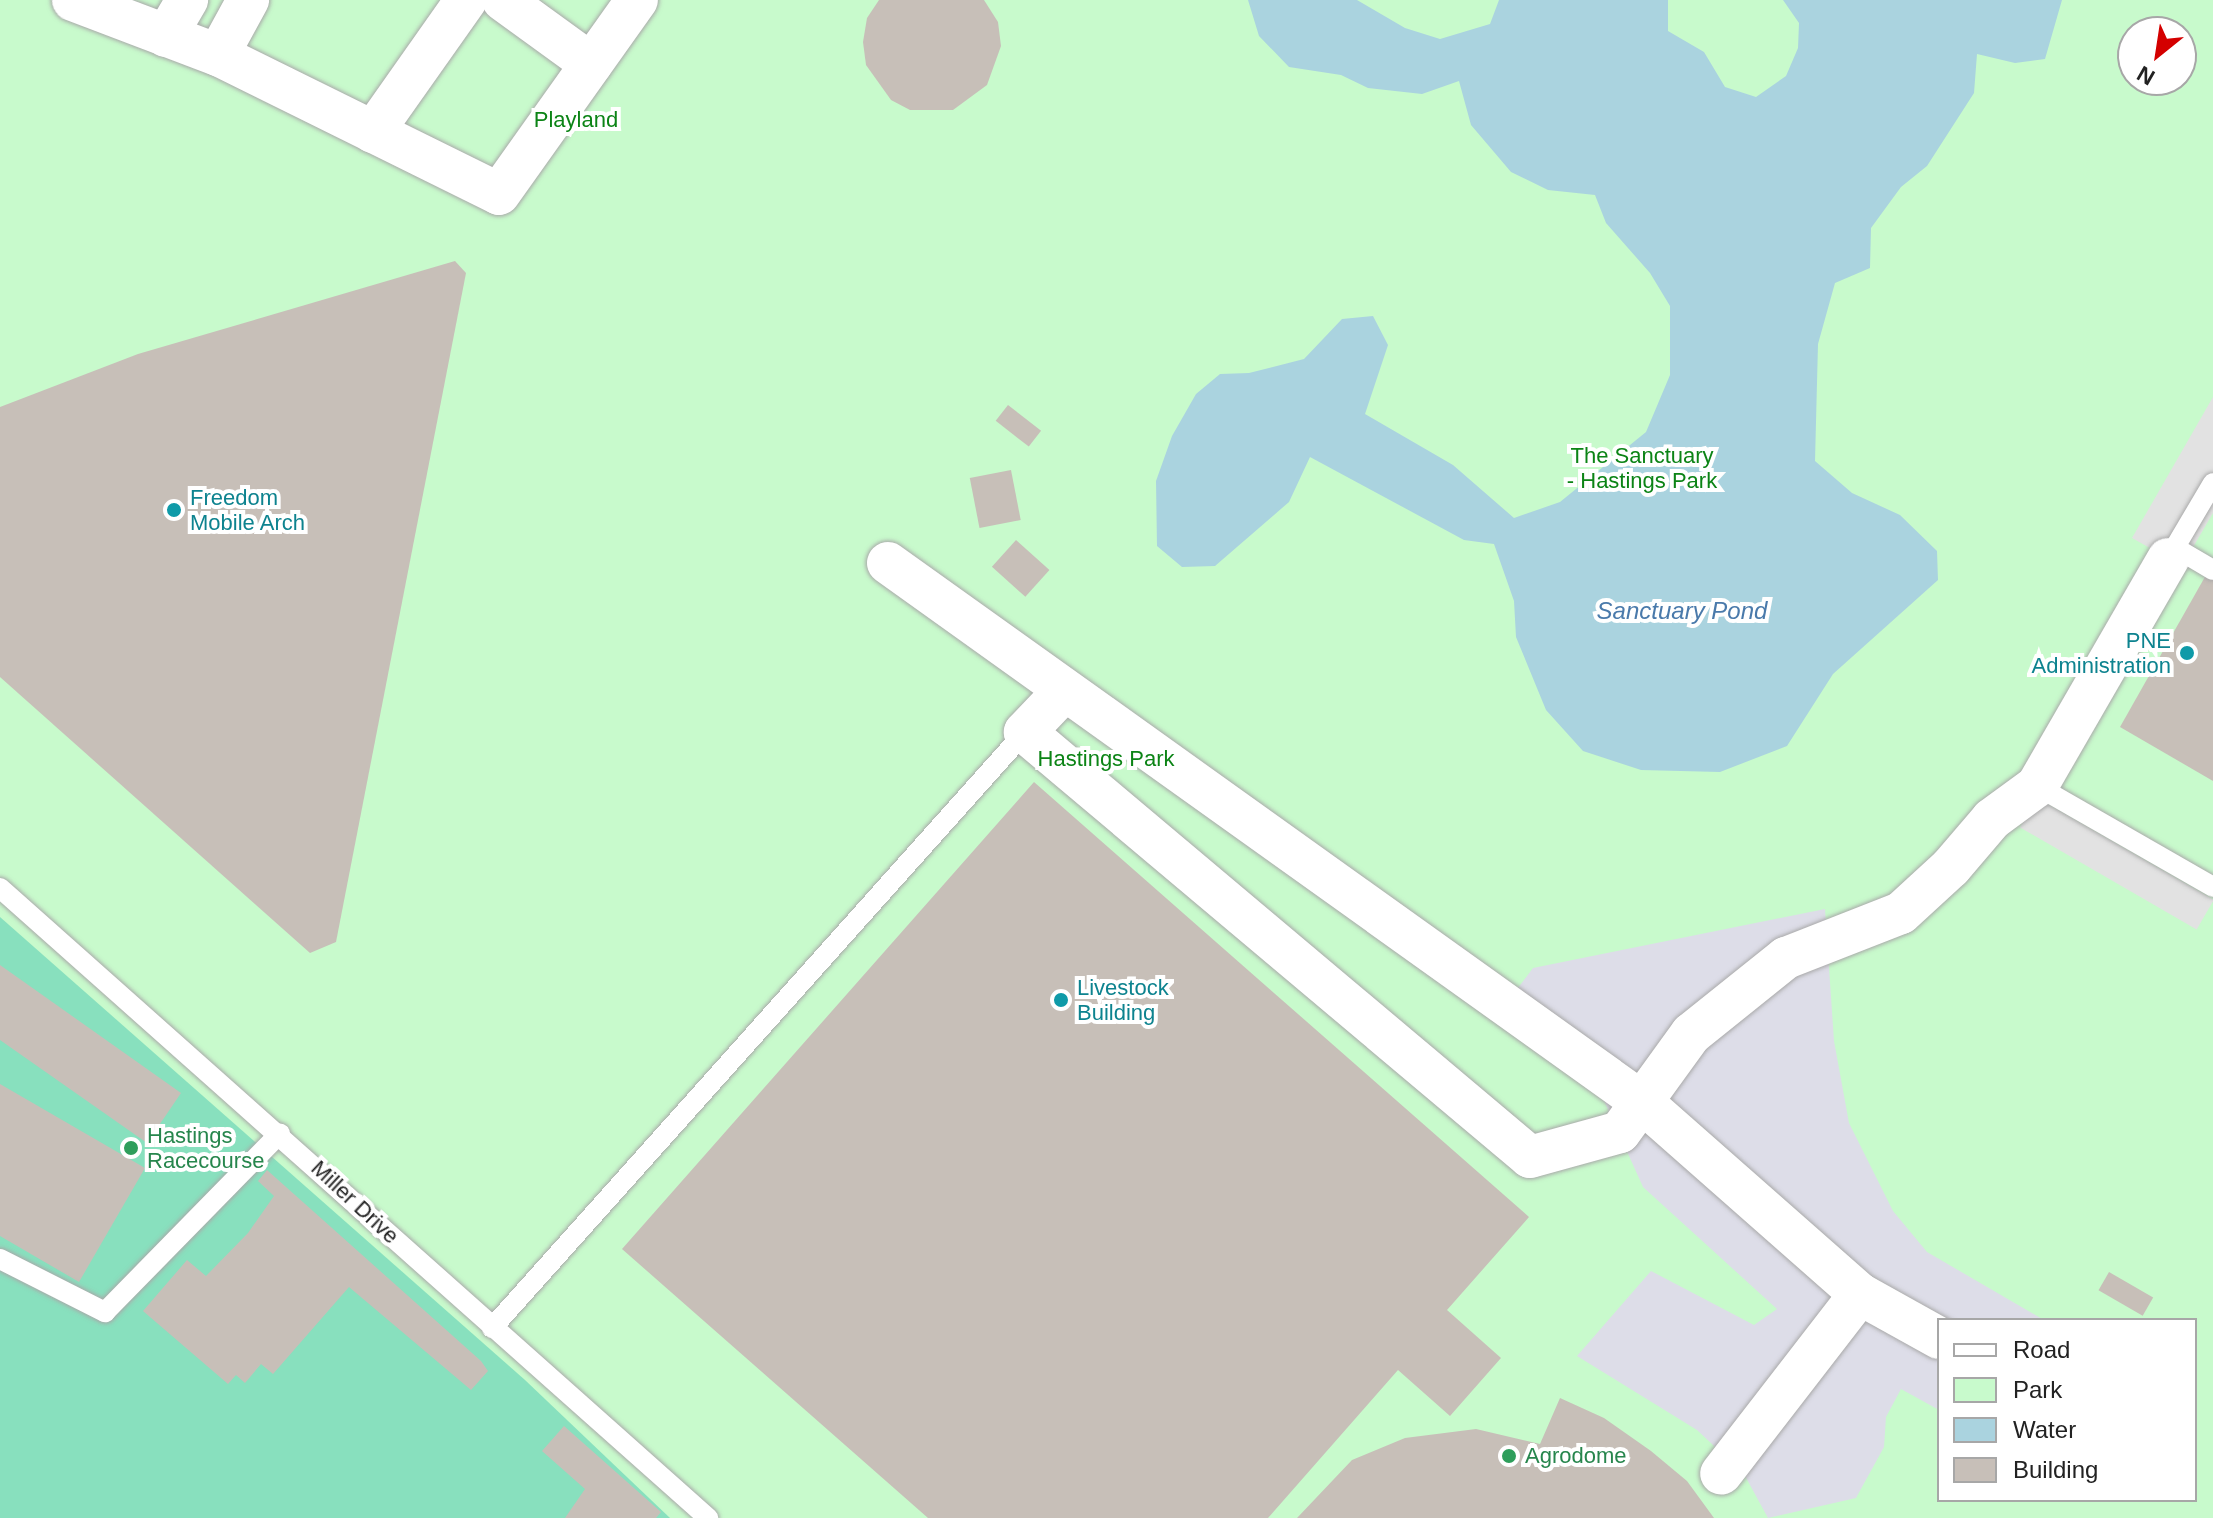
<!DOCTYPE html>
<html>
<head>
<meta charset="utf-8">
<style>
	body { margin:0 }
	#map { position:relative; width:2213px; height:1518px; overflow:hidden; background:#f2efe9; font-family:Arial,sans-serif }
	div>[style] { position:absolute }
	[style*='--x'] { left:calc(var(--x)*1px); top:calc(var(--y)*1px); width:calc(var(--w)*1px); rotate:calc(var(--a)*1deg) }
	.park>* { inset:0; background:#c8facc }
	.pitch>* { inset:0; background:#88e0be }
	.parking>* { inset:0; background:#e2e2e2; transform-origin:0 0 }
	.plaza>* { inset:0; background:#dddde8 }
	.water>* { inset:0; background:#aad3df }
	.building>* { inset:0; background:#c7bfb8; transform-origin:0 0 }
	.roads { filter:drop-shadow(0 0 2px #a9a9a9) drop-shadow(0 0 2px #a9a9a9) }
	.lane>* { height:20px; margin:-10px; padding:0 10px; transform-origin:10px; border-radius:10px; background:#fff }
	.street>* { height:42px; margin:-21px; padding:0 21px; transform-origin:21px; border-radius:21px; background:#fff }
	.dots>* { width:22px; height:22px; translate:-50% -50%; box-sizing:border-box; border:4px solid #fff; border-radius:50% }
	span { translate:-50% -50%; white-space:nowrap; text-align:center; line-height:1.15; -webkit-text-stroke:8px #fff; paint-order:stroke }
	.park-label { font-size:22px; color:#0c8416 }
	.culture-label { font-size:22px; color:#0d838f }
	.left { translate:0 -50%; text-align:left }
	.right { translate:-100% -50%; text-align:right }
	.leisure-label { font-size:22px; color:#27864d }
	.street-label { font-size:22px; color:#222 }
	.water-label { font-size:24px; color:#4a7aab; font-style:italic }
	.legend { position:absolute; left:1937px; top:1318px; width:260px; height:184px; box-sizing:border-box; background:#fff; border:2px solid #a7a7a7; margin:0; padding:10px 14px; list-style:none; font-size:24px; color:#222 }
	.legend li { display:flex; align-items:center; gap:16px; height:40px }
	.legend b { width:40px; border:2px solid #a7a7a7 }
	.north { position:absolute; left:2117px; top:16px; width:80px; height:80px; box-sizing:border-box; background:#fff; border:2px solid #a7a7a7; border-radius:50%; rotate:210deg; font-size:22px; font-weight:700; line-height:32px; text-align:center; color:#222 }
	.north::after { content:''; display:block; margin:auto; width:28px; height:36px; background:#d40000; clip-path:polygon(50% 0,100% 100%,50% 72%,0 100%) }
</style>
</head>
<body>
<div id="map">
	<div class="park">
		<div style="clip-path:polygon(evenodd,0 0,2213px 0,2213px 1518px,0 1518px,0 0,2133px 32px,2181px 32px,2181px 80px,2133px 80px,2133px 32px,0 0,1939px 1320px,2195px 1320px,2195px 1500px,1939px 1500px,1939px 1320px)"></div>
	</div>
	<div class="pitch">
		<div style="clip-path:polygon(0 917px,525px 1380px,670px 1518px,0 1518px)"></div>
	</div>
	<div class="parking">
		<div style="clip-path:polygon(2213px 397px,2213px 513px,2182px 566px,2132px 538px)"></div>
		<div style="left:2037px;top:798px;width:204px;height:34px;rotate:30deg"></div>
	</div>
	<div class="plaza">
		<div style="clip-path:polygon(1825px 909px,1834px 1041px,1849px 1123px,1893px 1211px,1927px 1252px,2044px 1320px,1939px 1320px,1939px 1410px,1901px 1389px,1886px 1417px,1884px 1447px,1856px 1498px,1768px 1518px,1744px 1474px,1697px 1430px,1577px 1356px,1651px 1271px,1754px 1325px,1777px 1309px,1643px 1187px,1597px 1085px,1496px 1017px,1533px 968px)"></div>
	</div>
	<div class="water">
		<div style="clip-path:polygon(1248px 0,1357px 0,1405px 28px,1440px 39px,1490px 24px,1499px 0,1668px 0,1668px 31px,1704px 52px,1725px 87px,1756px 97px,1786px 76px,1798px 48px,1799px 23px,1783px 0,2062px 0,2045px 59px,2015px 63px,1977px 54px,1974px 93px,1927px 166px,1901px 187px,1871px 228px,1870px 268px,1835px 283px,1818px 344px,1815px 461px,1852px 493px,1900px 515px,1937px 551px,1938px 580px,1833px 674px,1787px 746px,1720px 772px,1641px 770px,1583px 751px,1546px 710px,1516px 637px,1514px 601px,1494px 544px,1464px 540px,1310px 457px,1289px 502px,1215px 566px,1182px 567px,1157px 546px,1156px 481px,1172px 436px,1196px 394px,1220px 374px,1249px 373px,1304px 359px,1342px 319px,1373px 316px,1388px 345px,1365px 414px,1453px 465px,1514px 518px,1560px 502px,1646px 432px,1670px 375px,1670px 306px,1650px 273px,1606px 223px,1595px 195px,1548px 190px,1511px 172px,1471px 125px,1459px 81px,1422px 94px,1368px 88px,1341px 75px,1289px 67px,1259px 36px)"></div>
	</div>
	<div class="building">
		<div style="clip-path:polygon(879px 0,984px 0,998px 22px,1001px 46px,987px 85px,953px 110px,910px 110px,891px 100px,866px 65px,863px 42px,867px 18px)"></div>
		<div style="clip-path:polygon(455px 261px,466px 273px,336px 942px,310px 953px,0 677px,0 407px,138px 354px)"></div>
		<div style="left:1008px;top:405px;width:42px;height:20px;rotate:38deg"></div>
		<div style="left:1011px;top:470px;width:51px;height:42px;rotate:79deg"></div>
		<div style="left:1016px;top:540px;width:45px;height:36px;rotate:42deg"></div>
		<div style="clip-path:polygon(2206px 575px,2213px 579px,2213px 781px,2120px 727px)"></div>
		<div style="clip-path:polygon(1034px 782px,1529px 1217px,1447px 1310px,1501px 1358px,1450px 1416px,1398px 1370px,1268px 1518px,928px 1518px,622px 1249px)"></div>
		<div style="clip-path:polygon(0 965px,181px 1093px,147px 1143px,0 1040px)"></div>
		<div style="clip-path:polygon(0 1084px,145px 1168px,79px 1282px,0 1236px)"></div>
		<div style="clip-path:polygon(267px 1170px,481px 1361px,488px 1371px,471px 1390px,349px 1287px,273px 1374px,261px 1364px,245px 1383px,236px 1375px,228px 1384px,143px 1311px,187px 1260px,206px 1276px,248px 1233px,274px 1196px,258px 1181px)"></div>
		<div style="left:2109px;top:1272px;width:51px;height:21px;rotate:30deg"></div>
		<div style="clip-path:polygon(1560px 1398px,1604px 1418px,1651px 1451px,1687px 1481px,1714px 1518px,1297px 1518px,1352px 1460px,1405px 1438px,1476px 1429px,1540px 1444px)"></div>
		<div style="clip-path:polygon(564px 1426px,661px 1512px,656px 1518px,565px 1518px,585px 1489px,542px 1451px)"></div>
	</div>
	<div class="roads">
		<div class="lane">
			<div style="--x:2174;--y:547;--w:45;--a:30.5"></div>
			<div style="--x:2168;--y:559;--w:88;--a:-59.4"></div>
			<div style="--x:2037;--y:786;--w:203;--a:29.8"></div>
			<div style="--x:0;--y:888;--w:948;--a:41.66"></div>
			<div style="--x:0;--y:1259;--w:118;--a:26.8"></div>
			<div style="--x:105;--y:1312;--w:250;--a:-45.6"></div>
			<div style="--x:492;--y:1328;--w:800;--a:-48.19"></div>
		</div>
		<div class="street">
			<div style="--x:73;--y:0;--w:155;--a:20.8"></div>
			<div style="--x:218;--y:55;--w:313;--a:26.3"></div>
			<div style="--x:499;--y:194;--w:238;--a:-54.6"></div>
			<div style="--x:503;--y:0;--w:109;--a:36"></div>
			<div style="--x:166;--y:36;--w:42;--a:-59.7"></div>
			<div style="--x:218;--y:55;--w:63;--a:-61.4"></div>
			<div style="--x:373;--y:132;--w:161;--a:-54.8"></div>
			<div style="--x:888;--y:563;--w:928;--a:35.57"></div>
			<div style="--x:1643;--y:1103;--w:289;--a:41.4"></div>
			<div style="--x:1860;--y:1294;--w:227;--a:127.7"></div>
			<div style="--x:1064;--y:691;--w:57;--a:133.6"></div>
			<div style="--x:1025;--y:732;--w:660;--a:40.08"></div>
			<div style="--x:1530;--y:1157;--w:93;--a:-15.5"></div>
			<div style="--x:1620;--y:1132;--w:121;--a:-54.1"></div>
			<div style="--x:1691;--y:1034;--w:122;--a:-38.7"></div>
			<div style="--x:1786;--y:958;--w:123;--a:-21.4"></div>
			<div style="--x:1901;--y:913;--w:68;--a:-42.6"></div>
			<div style="--x:1951;--y:867;--w:63;--a:-49.5"></div>
			<div style="--x:1992;--y:819;--w:56;--a:-36.3"></div>
			<div style="--x:2037;--y:786;--w:262;--a:-60"></div>
			<div style="--x:1860;--y:1294;--w:90;--a:29.1"></div>
		</div>
	</div>
	<div class="dots">
		<div style="left:174px;top:510px;background:#0f9aa8"></div>
		<div style="left:2187px;top:653px;background:#0f9aa8"></div>
		<div style="left:1061px;top:1000px;background:#0f9aa8"></div>
		<div style="left:131px;top:1148px;background:#2e9e5b"></div>
		<div style="left:1509px;top:1456px;background:#2e9e5b"></div>
	</div>
	<div class="park-label">
		<span style="left:576px;top:120px">Playland</span>
		<span style="left:1642px;top:468px">The Sanctuary<br>- Hastings Park</span>
		<span style="left:1106px;top:759px">Hastings Park</span>
	</div>
	<div class="culture-label">
		<span class="left" style="left:190px;top:510px">Freedom<br>Mobile Arch</span>
		<span class="right" style="left:2171px;top:653px">PNE<br>Administration</span>
		<span class="left" style="left:1077px;top:1000px">Livestock<br>Building</span>
	</div>
	<div class="leisure-label">
		<span class="left" style="left:147px;top:1148px">Hastings<br>Racecourse</span>
		<span class="left" style="left:1525px;top:1456px">Agrodome</span>
	</div>
	<div class="street-label">
		<span style="left:355px;top:1202px;rotate:43deg">Miller Drive</span>
	</div>
	<div class="water-label">
		<span style="left:1682px;top:611px">Sanctuary Pond</span>
	</div>
	<ul class="legend">
	<li><b style="height:10px;background:#fff"></b>Road</li>
	<li><b style="height:22px;background:#c8facc"></b>Park</li>
	<li><b style="height:22px;background:#aad3df"></b>Water</li>
	<li><b style="height:22px;background:#c7bfb8"></b>Building</li>
	</ul>
	<div class="north">N</div>
</div>
</body>
</html>
